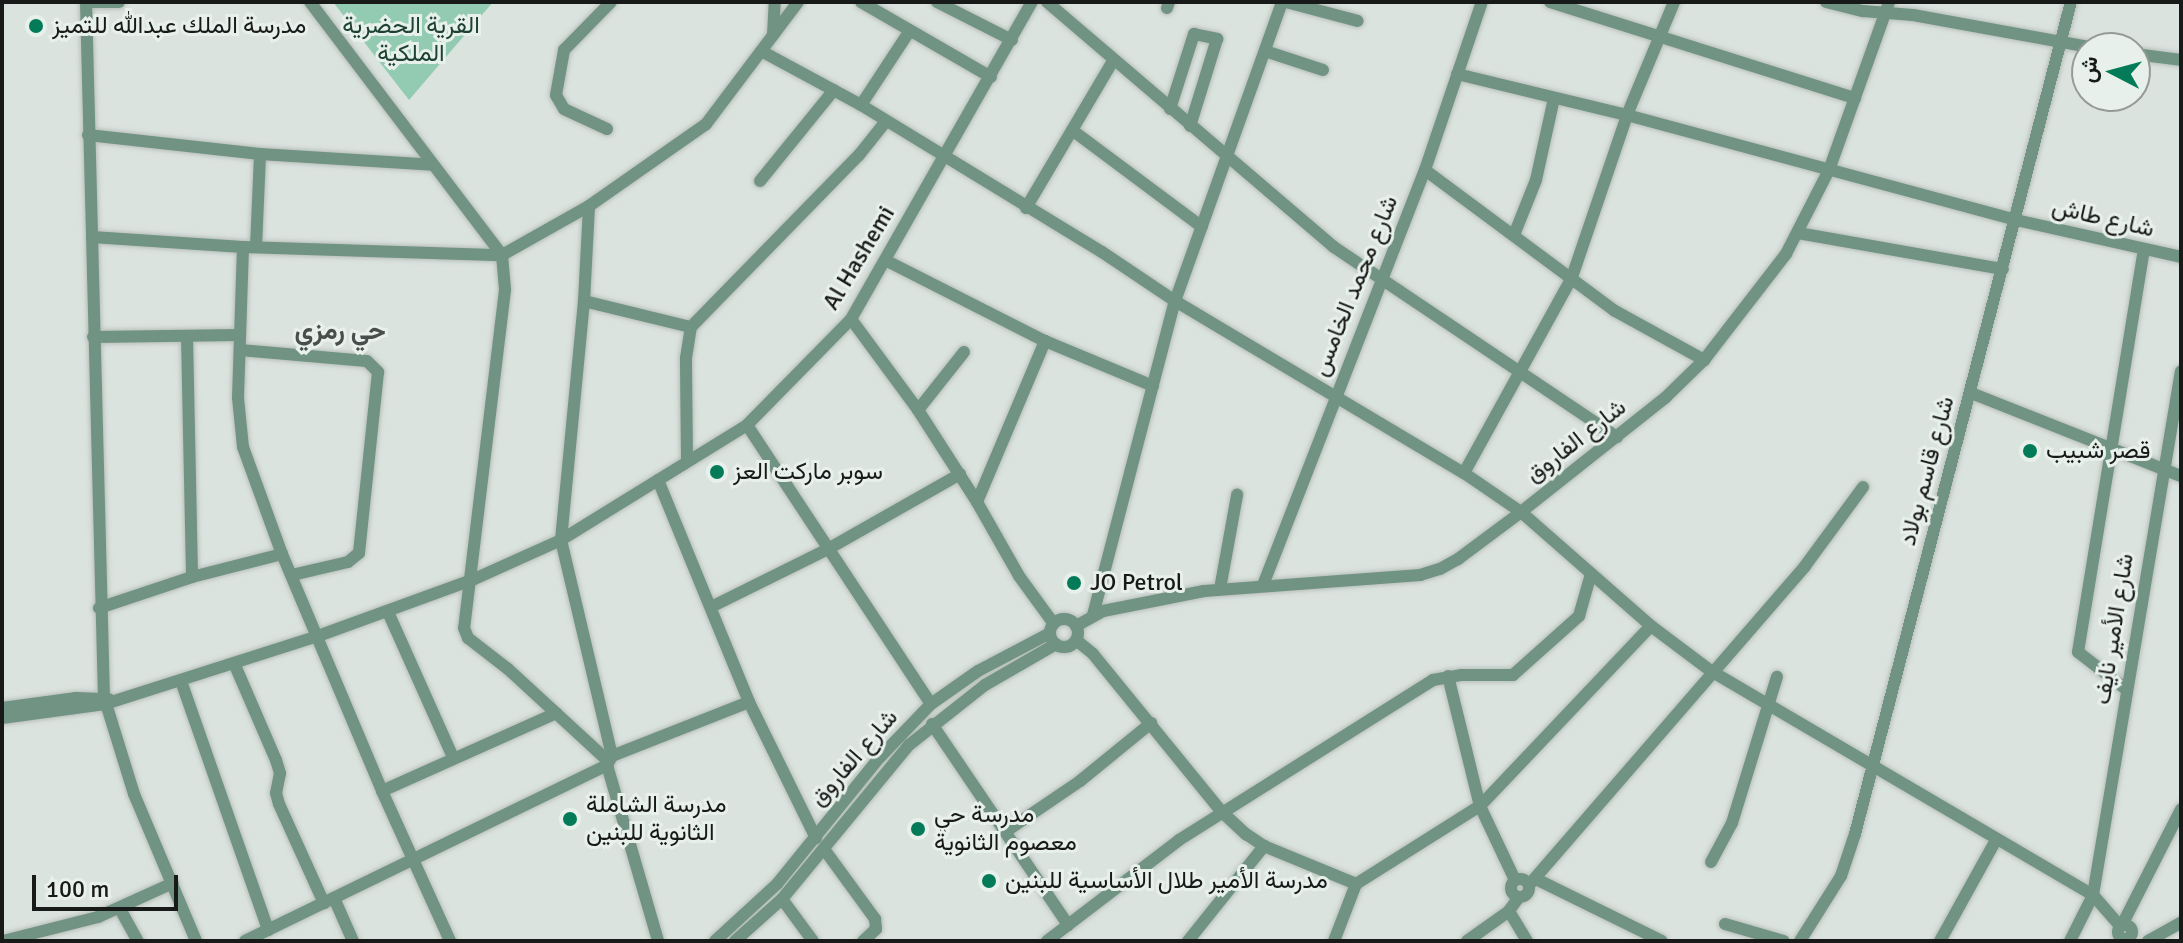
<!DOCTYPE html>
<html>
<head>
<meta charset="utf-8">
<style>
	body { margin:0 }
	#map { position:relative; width:2183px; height:943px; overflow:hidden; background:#dbe3df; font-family:Signika,Vazirmatn,sans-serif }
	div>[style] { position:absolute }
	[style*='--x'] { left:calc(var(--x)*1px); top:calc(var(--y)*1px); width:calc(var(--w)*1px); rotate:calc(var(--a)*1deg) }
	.green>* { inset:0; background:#92cbb1 }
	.roads { filter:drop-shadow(0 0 2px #b8bfbb) drop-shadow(0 0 2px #b8bfbb) }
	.minor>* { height:12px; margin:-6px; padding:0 6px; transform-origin:6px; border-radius:6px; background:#719383 }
	.minor>.ring { margin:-6px; padding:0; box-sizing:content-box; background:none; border:12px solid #719383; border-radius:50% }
	.dots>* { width:22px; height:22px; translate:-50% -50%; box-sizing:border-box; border:4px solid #e8f0ec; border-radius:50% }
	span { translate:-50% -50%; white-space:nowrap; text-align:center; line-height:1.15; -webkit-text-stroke:6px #e8f0ec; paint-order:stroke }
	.poi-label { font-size:24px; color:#181a19 }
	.left { translate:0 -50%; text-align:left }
	.park-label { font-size:24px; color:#1d4233 }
	.street-label { font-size:24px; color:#181a19 }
	.neighbourhood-label { font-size:26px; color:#474e4b; font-weight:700 }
	.frame { position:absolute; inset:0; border:4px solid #181a19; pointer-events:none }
	.north { position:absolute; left:2071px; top:32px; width:80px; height:80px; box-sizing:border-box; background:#e8f0ec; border:2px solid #959a98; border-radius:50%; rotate:276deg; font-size:22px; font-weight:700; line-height:32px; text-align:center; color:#181a19 }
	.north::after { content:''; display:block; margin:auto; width:28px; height:36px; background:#037b58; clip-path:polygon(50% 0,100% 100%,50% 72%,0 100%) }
	.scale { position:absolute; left:32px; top:875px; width:146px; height:36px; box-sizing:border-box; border:4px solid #181a19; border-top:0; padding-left:10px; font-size:24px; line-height:28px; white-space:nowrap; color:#181a19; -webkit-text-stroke:6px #e8f0ec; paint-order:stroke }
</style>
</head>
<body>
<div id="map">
	<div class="green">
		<div style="clip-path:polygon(333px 2px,493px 2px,409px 100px)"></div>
	</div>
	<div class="roads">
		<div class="minor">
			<div style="--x:86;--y:2;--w:695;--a:88.52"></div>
			<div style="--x:104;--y:697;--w:102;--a:72.8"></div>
			<div style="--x:134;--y:794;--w:160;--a:67.1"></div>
			<div style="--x:86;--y:2;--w:33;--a:0"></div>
			<div style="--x:310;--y:2;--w:318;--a:52.8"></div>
			<div style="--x:502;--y:255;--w:100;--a:-29.4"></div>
			<div style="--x:589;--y:206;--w:143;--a:-35"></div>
			<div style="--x:706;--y:124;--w:153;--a:-53"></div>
			<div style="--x:861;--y:2;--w:150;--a:30"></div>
			<div style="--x:937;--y:2;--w:84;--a:26.9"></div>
			<div style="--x:1047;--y:2;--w:377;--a:40.5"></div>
			<div style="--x:1334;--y:247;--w:341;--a:33.9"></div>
			<div style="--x:1286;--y:2;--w:74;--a:14.8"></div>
			<div style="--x:1550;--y:2;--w:320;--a:17.5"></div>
			<div style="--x:1826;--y:2;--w:38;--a:14"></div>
			<div style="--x:1863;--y:11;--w:50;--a:4.6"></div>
			<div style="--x:1913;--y:15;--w:184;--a:10.3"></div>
			<div style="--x:1167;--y:8;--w:6;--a:-72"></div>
			<div style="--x:773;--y:35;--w:33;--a:-87"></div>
			<div style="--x:1265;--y:51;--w:61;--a:18.1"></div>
			<div style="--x:763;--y:52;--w:111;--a:28.4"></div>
			<div style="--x:861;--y:105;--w:282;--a:31.4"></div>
			<div style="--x:1102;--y:252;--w:88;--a:33.9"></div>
			<div style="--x:1175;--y:301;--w:336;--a:30.8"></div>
			<div style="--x:1464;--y:473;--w:69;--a:34.4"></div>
			<div style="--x:1521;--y:512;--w:173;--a:41.2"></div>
			<div style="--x:1651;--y:626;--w:75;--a:36.9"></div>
			<div style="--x:1711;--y:671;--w:443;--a:30.4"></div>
			<div style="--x:2093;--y:895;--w:41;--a:48.9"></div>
			<div style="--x:2135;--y:54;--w:46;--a:7.4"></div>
			<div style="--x:1457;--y:74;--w:175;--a:13.6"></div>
			<div style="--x:1627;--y:115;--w:403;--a:15.1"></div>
			<div style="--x:2016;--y:220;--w:169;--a:12.6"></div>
			<div style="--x:861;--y:105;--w:87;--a:-56.7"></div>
			<div style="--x:1170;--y:109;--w:79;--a:-72.3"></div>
			<div style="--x:1194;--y:34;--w:24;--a:12"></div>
			<div style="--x:1217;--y:39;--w:91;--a:107.2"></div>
			<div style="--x:607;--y:129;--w:47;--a:-155.1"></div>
			<div style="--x:564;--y:109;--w:16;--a:-120"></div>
			<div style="--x:556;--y:95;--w:46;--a:-79.9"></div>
			<div style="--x:564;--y:50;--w:67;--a:-45.6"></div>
			<div style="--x:1072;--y:130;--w:162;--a:36.7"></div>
			<div style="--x:88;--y:135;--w:173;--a:6.3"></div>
			<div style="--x:260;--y:154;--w:173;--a:3.6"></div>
			<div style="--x:1425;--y:170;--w:237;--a:36.6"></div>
			<div style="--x:1615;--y:311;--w:102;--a:28.8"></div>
			<div style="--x:760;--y:181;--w:117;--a:-50.9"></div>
			<div style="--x:589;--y:206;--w:95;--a:93"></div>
			<div style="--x:584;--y:301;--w:240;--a:95.5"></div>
			<div style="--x:561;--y:540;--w:222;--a:76.7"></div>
			<div style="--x:612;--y:756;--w:10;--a:119"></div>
			<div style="--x:607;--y:765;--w:183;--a:73.8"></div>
			<div style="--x:1026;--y:208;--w:171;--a:-59.4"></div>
			<div style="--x:1798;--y:233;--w:208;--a:10"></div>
			<div style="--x:1514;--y:235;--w:59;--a:-68.2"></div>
			<div style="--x:1536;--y:180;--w:84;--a:-77.6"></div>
			<div style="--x:92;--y:237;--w:151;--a:3.8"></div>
			<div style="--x:243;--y:247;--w:259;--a:1.8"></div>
			<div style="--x:502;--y:255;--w:35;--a:85"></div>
			<div style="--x:505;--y:290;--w:340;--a:96.9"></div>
			<div style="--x:464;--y:628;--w:11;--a:68"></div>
			<div style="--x:468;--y:638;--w:51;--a:37.8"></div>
			<div style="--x:508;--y:669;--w:134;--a:42.6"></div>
			<div style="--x:243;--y:247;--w:151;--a:91.9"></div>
			<div style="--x:238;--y:398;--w:49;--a:84.2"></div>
			<div style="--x:243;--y:447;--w:114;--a:70"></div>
			<div style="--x:282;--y:554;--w:257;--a:67.1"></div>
			<div style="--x:382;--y:791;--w:165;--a:65.6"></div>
			<div style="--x:256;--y:247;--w:93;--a:-87.5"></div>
			<div style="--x:887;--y:261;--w:177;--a:26.9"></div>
			<div style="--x:1045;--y:341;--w:117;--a:22.6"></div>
			<div style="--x:584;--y:301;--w:110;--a:13.7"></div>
			<div style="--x:851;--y:319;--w:113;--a:53.6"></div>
			<div style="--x:918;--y:410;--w:109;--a:57.3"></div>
			<div style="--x:977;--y:502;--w:85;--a:60.4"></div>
			<div style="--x:1019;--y:576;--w:59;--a:53.9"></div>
			<div style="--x:187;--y:336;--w:241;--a:88.8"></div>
			<div style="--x:93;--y:337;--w:147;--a:-0.8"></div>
			<div style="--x:240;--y:350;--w:127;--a:5"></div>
			<div style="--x:367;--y:361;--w:16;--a:45"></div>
			<div style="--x:378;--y:372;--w:182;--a:96"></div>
			<div style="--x:359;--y:553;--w:14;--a:141"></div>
			<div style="--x:348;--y:562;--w:57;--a:166.9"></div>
			<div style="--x:1971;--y:393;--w:226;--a:21.6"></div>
			<div style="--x:918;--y:410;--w:74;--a:-51.6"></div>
			<div style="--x:747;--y:425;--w:334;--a:56.6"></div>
			<div style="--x:687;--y:460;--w:102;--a:-90.6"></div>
			<div style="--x:686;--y:358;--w:31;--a:-81"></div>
			<div style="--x:691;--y:327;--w:240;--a:-45.7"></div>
			<div style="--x:859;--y:155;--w:43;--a:-51.5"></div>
			<div style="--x:1464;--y:473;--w:224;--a:-61.1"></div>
			<div style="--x:1572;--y:277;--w:171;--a:-71.2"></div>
			<div style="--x:1627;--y:115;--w:122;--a:-67.4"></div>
			<div style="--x:658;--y:480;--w:240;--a:67.7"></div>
			<div style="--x:749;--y:702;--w:152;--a:63.8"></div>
			<div style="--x:977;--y:502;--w:175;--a:-67.1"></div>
			<div style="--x:1263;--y:585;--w:445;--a:-68.7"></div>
			<div style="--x:1425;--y:170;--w:177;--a:-71.3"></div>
			<div style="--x:1220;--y:589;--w:96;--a:-79.7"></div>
			<div style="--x:711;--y:607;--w:131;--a:-26.4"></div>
			<div style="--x:828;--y:549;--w:152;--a:-29.6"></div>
			<div style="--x:99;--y:608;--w:98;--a:-18.4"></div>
			<div style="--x:192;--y:577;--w:93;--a:-14.3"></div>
			<div style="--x:388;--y:612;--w:159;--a:65.9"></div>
			<div style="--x:1093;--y:615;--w:325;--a:-75.4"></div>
			<div style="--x:1175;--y:301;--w:318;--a:-70.3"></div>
			<div class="ring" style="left:1050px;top:619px;width:16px;height:16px"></div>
			<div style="--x:1076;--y:626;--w:31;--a:-29"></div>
			<div style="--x:1103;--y:611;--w:103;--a:-11.2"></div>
			<div style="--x:1204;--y:591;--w:217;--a:-4.2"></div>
			<div style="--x:1420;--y:575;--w:21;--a:-17"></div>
			<div style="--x:1440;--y:569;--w:21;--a:-29"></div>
			<div style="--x:1458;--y:559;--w:79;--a:-36.7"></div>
			<div style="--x:1521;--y:512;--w:184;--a:-38.4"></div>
			<div style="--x:1665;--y:398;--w:54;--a:-44.3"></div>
			<div style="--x:1704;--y:360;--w:134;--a:-52.3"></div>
			<div style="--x:1786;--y:254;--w:94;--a:-62.9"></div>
			<div style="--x:1829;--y:170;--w:178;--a:-70.3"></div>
			<div style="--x:1076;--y:640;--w:22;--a:39"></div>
			<div style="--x:1093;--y:654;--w:204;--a:50.8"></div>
			<div style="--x:1222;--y:812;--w:33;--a:43"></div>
			<div style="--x:1246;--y:834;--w:22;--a:34"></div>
			<div style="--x:1264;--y:846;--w:100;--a:22.4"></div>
			<div style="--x:234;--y:663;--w:106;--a:66.6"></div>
			<div style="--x:276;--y:760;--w:14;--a:73"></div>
			<div style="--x:280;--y:773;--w:20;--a:101"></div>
			<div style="--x:276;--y:793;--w:11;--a:75"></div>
			<div style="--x:279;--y:804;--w:109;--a:65.6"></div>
			<div style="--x:1448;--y:676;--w:134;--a:76.2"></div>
			<div style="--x:1480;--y:806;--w:82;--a:64.7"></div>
			<div style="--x:181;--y:681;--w:264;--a:70.7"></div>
			<div style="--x:2127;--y:690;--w:62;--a:-142.2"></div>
			<div style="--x:2078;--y:652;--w:406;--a:-80.7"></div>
			<div style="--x:2;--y:708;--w:75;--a:-7.7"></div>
			<div style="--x:76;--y:698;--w:33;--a:2"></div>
			<div style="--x:2;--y:718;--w:104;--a:-7.7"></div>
			<div style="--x:105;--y:704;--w:224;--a:-17.7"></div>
			<div style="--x:318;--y:636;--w:164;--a:-20"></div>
			<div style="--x:472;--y:580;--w:98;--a:-24.2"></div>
			<div style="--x:561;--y:540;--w:219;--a:-31.7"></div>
			<div style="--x:747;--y:425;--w:148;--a:-45.5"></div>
			<div style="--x:851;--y:319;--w:365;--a:-60.3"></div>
			<div style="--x:932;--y:724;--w:243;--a:55.9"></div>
			<div style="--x:612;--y:756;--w:147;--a:-21.5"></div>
			<div style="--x:382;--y:791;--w:191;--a:-24.1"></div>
			<div style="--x:1005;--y:832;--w:91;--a:-34.2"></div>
			<div style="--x:1080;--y:781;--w:92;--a:-39.2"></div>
			<div style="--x:824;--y:849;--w:87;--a:53.9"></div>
			<div style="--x:875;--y:919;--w:10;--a:84"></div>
			<div style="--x:876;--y:929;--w:18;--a:137"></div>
			<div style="--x:1711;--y:862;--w:44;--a:-61.7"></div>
			<div style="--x:1732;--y:823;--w:153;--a:-72.9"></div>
			<div class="ring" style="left:1511px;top:879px;width:6px;height:6px"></div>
			<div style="--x:1536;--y:879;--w:140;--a:26.2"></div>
			<div style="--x:1529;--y:885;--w:422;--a:-49.1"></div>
			<div style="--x:1805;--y:566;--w:98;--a:-53.7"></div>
			<div style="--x:1519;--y:897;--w:17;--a:126"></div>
			<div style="--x:1509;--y:911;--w:35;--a:59"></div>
			<div style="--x:334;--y:898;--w:47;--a:66.2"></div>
			<div style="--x:782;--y:899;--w:52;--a:53.6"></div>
			<div style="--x:120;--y:909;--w:37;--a:61"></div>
			<div style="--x:1725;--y:924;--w:61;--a:16.1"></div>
			<div class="ring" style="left:2118px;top:925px;width:2px;height:2px"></div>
			<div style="--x:2122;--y:925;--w:130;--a:-63"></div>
			<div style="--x:3;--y:941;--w:98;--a:-14.2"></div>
			<div style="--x:98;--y:917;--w:82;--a:-24.4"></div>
			<div style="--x:245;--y:941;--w:403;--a:-25.9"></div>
			<div style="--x:715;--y:941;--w:84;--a:-42.6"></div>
			<div style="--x:777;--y:884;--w:164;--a:-51"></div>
			<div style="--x:880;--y:757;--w:74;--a:-46.1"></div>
			<div style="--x:931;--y:704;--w:57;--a:-35.1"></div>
			<div style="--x:978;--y:671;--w:81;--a:-27.8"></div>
			<div style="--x:735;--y:941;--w:63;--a:-41.8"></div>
			<div style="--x:782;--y:899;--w:200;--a:-50.5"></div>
			<div style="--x:909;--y:745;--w:97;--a:-38.3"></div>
			<div style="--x:985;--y:685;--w:82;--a:-30"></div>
			<div style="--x:1047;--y:941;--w:166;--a:-37.4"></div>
			<div style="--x:1179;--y:840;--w:300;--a:-32.2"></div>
			<div style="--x:1433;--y:680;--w:29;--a:-10"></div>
			<div style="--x:1462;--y:675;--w:51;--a:0"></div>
			<div style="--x:1513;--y:675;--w:89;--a:-41.8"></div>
			<div style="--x:1579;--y:616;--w:44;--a:-74.1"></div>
			<div style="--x:1188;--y:941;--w:122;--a:-51.3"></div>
			<div style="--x:1334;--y:941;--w:61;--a:-68.9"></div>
			<div style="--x:1356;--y:884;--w:146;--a:-32.2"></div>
			<div style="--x:1480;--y:806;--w:248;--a:-46.5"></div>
			<div style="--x:1467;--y:941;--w:52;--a:-35.5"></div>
			<div style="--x:1800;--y:941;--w:77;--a:-57.8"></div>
			<div style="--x:1841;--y:876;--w:44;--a:-71.6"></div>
			<div style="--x:1855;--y:834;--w:860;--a:-75.45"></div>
			<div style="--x:1940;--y:941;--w:115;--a:-61"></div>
			<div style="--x:2070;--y:941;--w:51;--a:-63.4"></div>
			<div style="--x:2093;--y:895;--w:531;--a:-80.47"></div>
			<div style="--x:2148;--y:941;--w:38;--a:-29"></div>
		</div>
	</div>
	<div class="dots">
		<div style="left:36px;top:26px;background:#037b58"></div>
		<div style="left:2030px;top:451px;background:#037b58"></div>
		<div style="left:717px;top:472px;background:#037b58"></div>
		<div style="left:1074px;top:583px;background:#037b58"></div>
		<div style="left:570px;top:819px;background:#037b58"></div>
		<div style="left:918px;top:829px;background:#037b58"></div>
		<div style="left:989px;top:881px;background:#037b58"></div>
	</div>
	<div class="poi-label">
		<span class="left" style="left:52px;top:26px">مدرسة الملك عبدالله للتميز</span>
		<span class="left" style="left:2046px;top:451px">قصر شبيب</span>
		<span class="left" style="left:733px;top:472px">سوبر ماركت العز</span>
		<span class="left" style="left:1090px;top:583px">JO Petrol</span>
		<span class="left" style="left:586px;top:819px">مدرسة الشاملة<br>الثانوية للبنين</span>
		<span class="left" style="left:934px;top:829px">مدرسة حي<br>معصوم الثانوية</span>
		<span class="left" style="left:1005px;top:881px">مدرسة الأمير طلال الأساسية للبنين</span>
	</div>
	<div class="park-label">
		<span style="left:411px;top:40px">القرية الحضرية<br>الملكية</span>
	</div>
	<div class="street-label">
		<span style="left:2103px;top:218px;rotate:13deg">شارع طاش</span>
		<span style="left:859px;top:258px;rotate:-59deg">Al Hashemi</span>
		<span style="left:1355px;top:286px;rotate:-68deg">شارع محمد الخامس</span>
		<span style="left:1576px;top:441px;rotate:-38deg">شارع الفاروق</span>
		<span style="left:1927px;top:471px;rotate:-75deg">شارع قاسم بولاد</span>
		<span style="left:2114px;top:629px;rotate:-81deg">شارع الأمير نايف</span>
		<span style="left:854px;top:758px;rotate:-49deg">شارع الفاروق</span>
	</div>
	<div class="neighbourhood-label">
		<span style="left:340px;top:332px">حي رمزي</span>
	</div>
	<div class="frame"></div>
	<div class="north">ش</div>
	<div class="scale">100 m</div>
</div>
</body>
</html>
